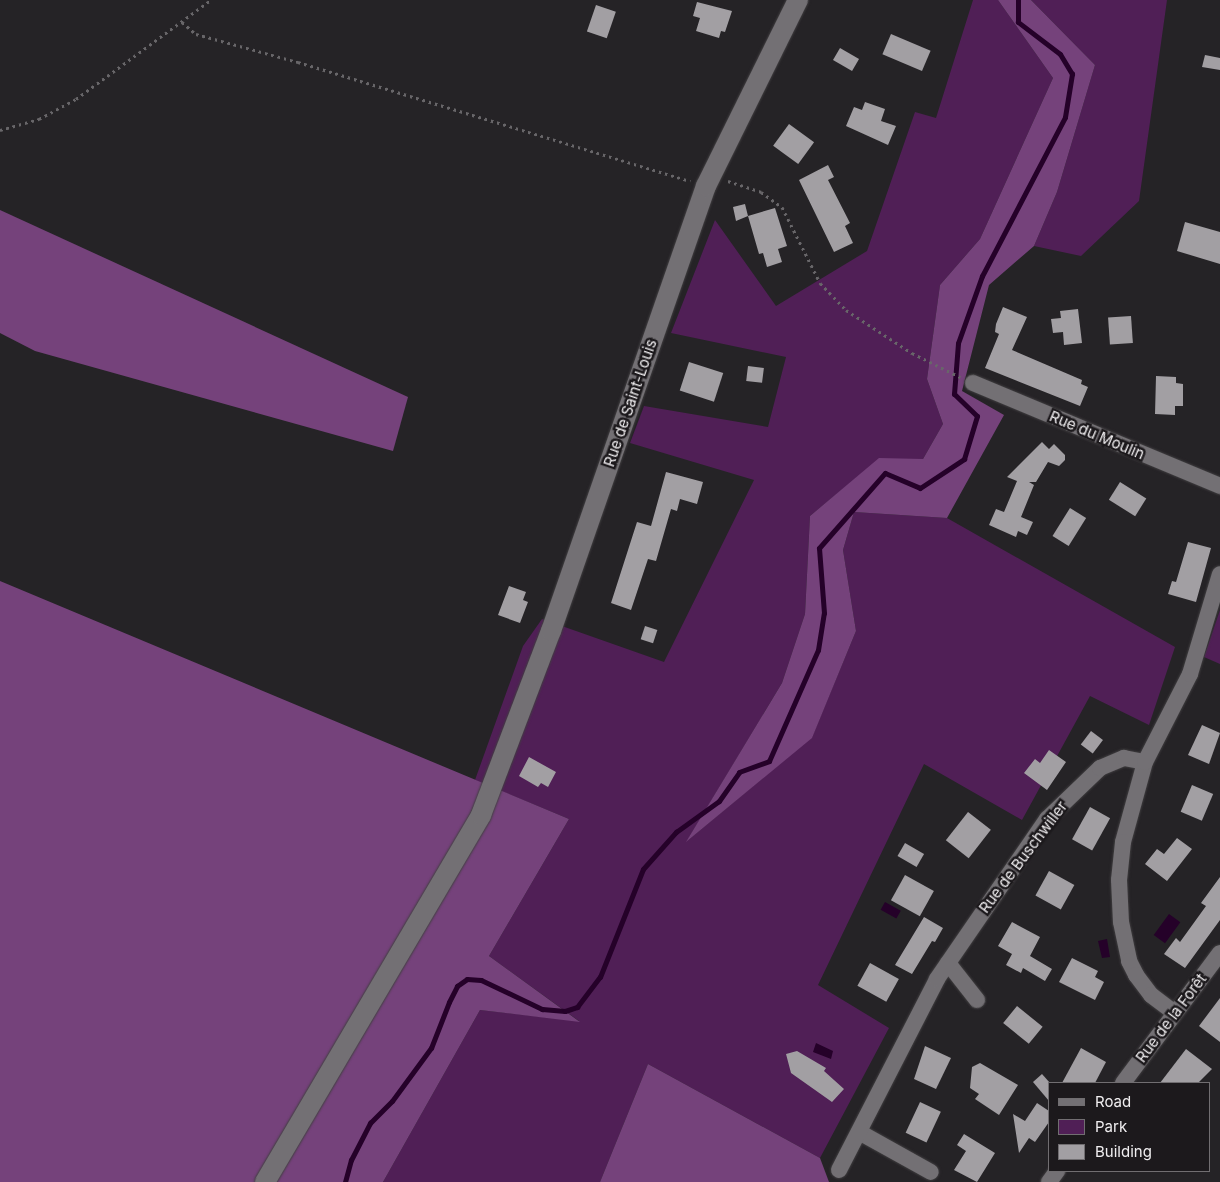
<!DOCTYPE html>
<html>
<head>
<meta charset="utf-8">
<style>
	body { margin:0 }
	#map { position:relative; width:1220px; height:1182px; overflow:hidden; background:#252326; font-family:Inter,sans-serif }
	div>[style] { position:absolute }
	[style*='--x'] { left:calc(var(--x)*1px); top:calc(var(--y)*1px); width:calc(var(--w)*1px); rotate:calc(var(--a)*1deg) }
	.green>* { inset:0; background:#501f56 }
	.forest>* { inset:0; background:#75427b }
	.water>* { inset:0; background:#250129; transform-origin:0 0 }
	.stream>* { height:5px; margin:-2.5px; padding:0 2.5px; transform-origin:2.5px; border-radius:2.5px; background:#250129 }
	.building>* { inset:0; background:#a29fa3; transform-origin:0 0 }
	.path>* { height:3px; margin-top:-1.5px; transform-origin:0; background:repeating-linear-gradient(90deg,#686669 0 2.5px,transparent 0 6.5px) }
	.roads { filter:drop-shadow(0 0 1px #403e40) drop-shadow(0 0 1px #403e40) }
	.minor>* { height:16px; margin:-8px; padding:0 8px; transform-origin:8px; border-radius:8px; background:#737074 }
	.tertiary>* { height:20px; margin:-10px; padding:0 10px; transform-origin:10px; border-radius:10px; background:#737074 }
	span { translate:-50% -50%; white-space:nowrap; text-align:center; line-height:1.15; -webkit-text-stroke:5px #1c191c; paint-order:stroke }
	.street-label { font-size:15px; color:#f0eef0 }
	.legend { position:absolute; left:1048px; top:1082px; width:162px; height:90px; box-sizing:border-box; background:#1c191c; border:1px solid #716e71; margin:0; padding:6px 9px; list-style:none; font-size:15px; color:#f0eef0 }
	.legend li { display:flex; align-items:center; gap:10px; height:25px }
	.legend b { width:25px; border:1px solid #716e71 }
</style>
</head>
<body>
<div id="map">
	<div class="green">
		<div style="clip-path:polygon(973px 0,998px 0,1053px 78px,980px 239px,940px 285px,927px 379px,943px 424px,923px 459px,879px 459px,810px 516px,805px 614px,782px 683px,687px 841px,812px 737px,856px 631px,843px 550px,854px 512px,947px 518px,1175px 647px,1149px 725px,1090px 696px,1022px 820px,924px 764px,818px 985px,889px 1028px,820px 1158px,648px 1064px,600px 1182px,383px 1182px,480px 1010px,579px 1021px,489px 956px,569px 819px,475px 780px,523px 646px,542px 619px,664px 662px,754px 480px,630px 443px,644px 406px,768px 427px,786px 357px,671px 333px,715px 220px,776px 306px,867px 251px,915px 112px,936px 118px)"></div>
		<div style="clip-path:polygon(1031px 0,1167px 0,1139px 201px,1081px 256px,1034px 246px,1057px 192px,1095px 65px)"></div>
		<div style="clip-path:polygon(1220px 610px,1220px 664px,1204px 657px)"></div>
	</div>
	<div class="forest">
		<div style="clip-path:polygon(998px 0,1031px 0,1095px 65px,1057px 192px,1034px 246px,989px 285px,962px 391px,1004px 415px,947px 518px,854px 512px,843px 550px,856px 631px,812px 738px,686px 842px,782px 683px,805px 614px,810px 516px,879px 458px,923px 459px,943px 424px,927px 379px,940px 285px,980px 239px,1053px 78px)"></div>
		<div style="clip-path:polygon(0 210px,408px 397px,393px 451px,35px 351px,0 333px)"></div>
		<div style="clip-path:polygon(0 581px,569px 819px,489px 956px,580px 1022px,480px 1010px,383px 1182px,0 1182px)"></div>
		<div style="clip-path:polygon(648px 1064px,820px 1158px,829px 1182px,600px 1182px)"></div>
	</div>
	<div class="water">
		<div style="left:885px;top:902px;width:18px;height:9px;rotate:29deg"></div>
		<div style="left:1169px;top:914px;width:14px;height:26px;rotate:36deg"></div>
		<div style="clip-path:polygon(1107px 939px,1110px 957px,1102px 958px,1098px 941px)"></div>
		<div style="clip-path:polygon(816px 1043px,833px 1051px,831px 1059px,813px 1052px)"></div>
	</div>
	<div class="stream">
		<div style="--x:345;--y:1182;--w:23;--a:-75"></div>
		<div style="--x:351;--y:1160;--w:42;--a:-62.8"></div>
		<div style="--x:370;--y:1123;--w:31;--a:-45"></div>
		<div style="--x:392;--y:1101;--w:66;--a:-53.7"></div>
		<div style="--x:431;--y:1048;--w:49;--a:-68.6"></div>
		<div style="--x:449;--y:1002;--w:18;--a:-63"></div>
		<div style="--x:457;--y:986;--w:12;--a:-35"></div>
		<div style="--x:467;--y:979;--w:14;--a:4"></div>
		<div style="--x:481;--y:980;--w:68;--a:25.4"></div>
		<div style="--x:542;--y:1009;--w:23;--a:5"></div>
		<div style="--x:565;--y:1011;--w:13;--a:-18"></div>
		<div style="--x:577;--y:1007;--w:38;--a:-53"></div>
		<div style="--x:600;--y:977;--w:116;--a:-68.3"></div>
		<div style="--x:643;--y:869;--w:50;--a:-48.3"></div>
		<div style="--x:676;--y:832;--w:53;--a:-35.8"></div>
		<div style="--x:719;--y:801;--w:35;--a:-55"></div>
		<div style="--x:739;--y:772;--w:32;--a:-20"></div>
		<div style="--x:769;--y:761;--w:121;--a:-66.2"></div>
		<div style="--x:818;--y:650;--w:37;--a:-81"></div>
		<div style="--x:824;--y:613;--w:65;--a:-94.4"></div>
		<div style="--x:819;--y:548;--w:100;--a:-48.7"></div>
		<div style="--x:885;--y:473;--w:38;--a:23"></div>
		<div style="--x:920;--y:488;--w:53;--a:-33.4"></div>
		<div style="--x:964;--y:459;--w:45;--a:-73.2"></div>
		<div style="--x:977;--y:416;--w:32;--a:-136"></div>
		<div style="--x:954;--y:394;--w:51;--a:-85.5"></div>
		<div style="--x:958;--y:343;--w:71;--a:-70.3"></div>
		<div style="--x:982;--y:276;--w:179;--a:-62.4"></div>
		<div style="--x:1065;--y:117;--w:44;--a:-80.8"></div>
		<div style="--x:1072;--y:74;--w:23;--a:-121"></div>
		<div style="--x:1060;--y:54;--w:53;--a:-142.7"></div>
		<div style="--x:1018;--y:22;--w:22;--a:-90"></div>
	</div>
	<div class="building">
		<div style="clip-path:polygon(697px 2px,732px 11px,725px 32px,721px 31px,719px 38px,696px 31px,700px 18px,693px 16px)"></div>
		<div style="left:596px;top:5px;width:21px;height:28px;rotate:19deg"></div>
		<div style="left:891px;top:34px;width:43px;height:22px;rotate:23deg"></div>
		<div style="left:840px;top:48px;width:22px;height:14px;rotate:30deg"></div>
		<div style="clip-path:polygon(1205px 55px,1220px 58px,1220px 70px,1202px 67px)"></div>
		<div style="clip-path:polygon(865px 102px,885px 109px,881px 121px,896px 126px,888px 145px,846px 126px,854px 107px,862px 110px)"></div>
		<div style="left:789px;top:124px;width:31px;height:27px;rotate:36deg"></div>
		<div style="clip-path:polygon(828px 165px,834px 177px,828px 180px,850px 223px,845px 226px,853px 243px,834px 252px,799px 180px)"></div>
		<div style="clip-path:polygon(745px 204px,748px 216px,775px 208px,787px 246px,778px 249px,782px 262px,767px 267px,763px 253px,759px 254px,748px 216px,736px 221px,733px 207px)"></div>
		<div style="clip-path:polygon(1185px 222px,1220px 232px,1220px 264px,1177px 251px)"></div>
		<div style="clip-path:polygon(1003px 307px,1027px 317px,1012px 350px,1082px 380px,1081px 384px,1088px 387px,1080px 406px,985px 368px,999px 334px,995px 332px,996px 324px)"></div>
		<div style="clip-path:polygon(1078px 309px,1082px 343px,1064px 345px,1063px 332px,1053px 333px,1051px 319px,1061px 318px,1060px 311px)"></div>
		<div style="left:1131px;top:316px;width:27px;height:23px;rotate:86deg"></div>
		<div style="left:689px;top:362px;width:36px;height:30px;rotate:18deg"></div>
		<div style="left:748px;top:366px;width:16px;height:15px;rotate:7deg"></div>
		<div style="clip-path:polygon(1156px 376px,1176px 377px,1176px 383px,1183px 384px,1183px 406px,1175px 406px,1175px 415px,1155px 414px)"></div>
		<div style="clip-path:polygon(1042px 442px,1049px 449px,1054px 444px,1065px 455px,1065px 460px,1059px 466px,1048px 462px,1036px 482px,1029px 482px,1034px 485px,1021px 517px,1033px 522px,1027px 535px,1018px 531px,1016px 537px,989px 525px,996px 509px,1004px 512px,1017px 481px,1007px 477px)"></div>
		<div style="clip-path:polygon(666px 472px,703px 482px,697px 504px,680px 499px,677px 511px,671px 509px,656px 561px,648px 559px,631px 610px,611px 603px,637px 522px,651px 526px)"></div>
		<div style="left:1120px;top:482px;width:31px;height:21px;rotate:32deg"></div>
		<div style="left:1070px;top:508px;width:19px;height:33px;rotate:32deg"></div>
		<div style="clip-path:polygon(1188px 542px,1211px 548px,1196px 602px,1168px 594px,1172px 581px,1176px 582px)"></div>
		<div style="clip-path:polygon(509px 586px,526px 592px,523px 600px,528px 602px,520px 623px,498px 615px)"></div>
		<div style="left:645px;top:626px;width:13px;height:14px;rotate:18deg"></div>
		<div style="clip-path:polygon(1202px 725px,1220px 733px,1209px 764px,1188px 755px)"></div>
		<div style="left:1091px;top:731px;width:15px;height:17px;rotate:37deg"></div>
		<div style="clip-path:polygon(1049px 750px,1066px 762px,1047px 790px,1024px 773px,1035px 759px,1040px 763px)"></div>
		<div style="clip-path:polygon(529px 757px,556px 772px,548px 787px,541px 783px,538px 787px,519px 776px)"></div>
		<div style="left:1192px;top:785px;width:23px;height:29px;rotate:23deg"></div>
		<div style="left:1090px;top:807px;width:23px;height:37px;rotate:29deg"></div>
		<div style="left:968px;top:812px;width:29px;height:36px;rotate:38deg"></div>
		<div style="clip-path:polygon(1177px 838px,1192px 849px,1167px 881px,1145px 864px,1157px 849px,1164px 854px)"></div>
		<div style="left:905px;top:843px;width:22px;height:15px;rotate:30deg"></div>
		<div style="left:1049px;top:871px;width:29px;height:28px;rotate:29deg"></div>
		<div style="left:905px;top:875px;width:33px;height:29px;rotate:29deg"></div>
		<div style="clip-path:polygon(1220px 877px,1220px 920px,1185px 968px,1164px 954px,1176px 938px,1180px 942px,1206px 906px,1201px 903px)"></div>
		<div style="clip-path:polygon(924px 917px,943px 928px,935px 942px,932px 941px,912px 974px,895px 965px)"></div>
		<div style="clip-path:polygon(1012px 922px,1040px 937px,1030px 956px,1052px 969px,1045px 981px,1023px 968px,1021px 973px,1006px 965px,1012px 954px,998px 946px)"></div>
		<div style="clip-path:polygon(1072px 958px,1098px 971px,1095px 977px,1104px 982px,1095px 1000px,1059px 982px)"></div>
		<div style="left:870px;top:963px;width:33px;height:26px;rotate:29deg"></div>
		<div style="clip-path:polygon(1220px 998px,1220px 1042px,1199px 1026px)"></div>
		<div style="left:1017px;top:1006px;width:33px;height:22px;rotate:39deg"></div>
		<div style="clip-path:polygon(925px 1046px,951px 1058px,936px 1089px,914px 1079px)"></div>
		<div style="clip-path:polygon(1081px 1048px,1106px 1062px,1095px 1083px,1062px 1083px)"></div>
		<div style="clip-path:polygon(1186px 1049px,1212px 1069px,1198px 1083px,1160px 1083px)"></div>
		<div style="clip-path:polygon(797px 1051px,826px 1068px,824px 1071px,844px 1089px,832px 1102px,791px 1073px,786px 1054px)"></div>
		<div style="clip-path:polygon(980px 1063px,1018px 1085px,999px 1115px,975px 1099px,979px 1094px,970px 1088px,972px 1067px)"></div>
		<div style="clip-path:polygon(1042px 1074px,1050px 1083px,1049px 1101px,1033px 1082px)"></div>
		<div style="left:920px;top:1102px;width:23px;height:34px;rotate:25deg"></div>
		<div style="clip-path:polygon(1037px 1103px,1049px 1111px,1049px 1122px,1035px 1142px,1029px 1138px,1019px 1153px,1013px 1114px,1025px 1121px)"></div>
		<div style="clip-path:polygon(964px 1134px,995px 1153px,977px 1182px,954px 1170px,966px 1151px,957px 1145px)"></div>
	</div>
	<div class="path">
		<div style="--x:182;--y:22;--w:18;--a:41"></div>
		<div style="--x:196;--y:34;--w:106;--a:15.4"></div>
		<div style="--x:298;--y:62;--w:410;--a:16.9"></div>
		<div style="--x:0;--y:130;--w:41;--a:-15.8"></div>
		<div style="--x:39;--y:119;--w:42;--a:-28.4"></div>
		<div style="--x:76;--y:99;--w:167;--a:-36.3"></div>
		<div style="--x:728;--y:181;--w:35;--a:18"></div>
		<div style="--x:761;--y:192;--w:26;--a:36"></div>
		<div style="--x:782;--y:207;--w:85;--a:63.4"></div>
		<div style="--x:820;--y:283;--w:37;--a:46"></div>
		<div style="--x:846;--y:310;--w:79;--a:33.1"></div>
		<div style="--x:912;--y:353;--w:54;--a:26.6"></div>
	</div>
	<div class="roads">
		<div class="minor">
			<div style="--x:973;--y:383;--w:268;--a:22.6"></div>
			<div style="--x:1145;--y:762;--w:83;--a:105.4"></div>
			<div style="--x:1123;--y:842;--w:38;--a:96"></div>
			<div style="--x:1119;--y:880;--w:42;--a:87.3"></div>
			<div style="--x:1121;--y:922;--w:40;--a:78"></div>
			<div style="--x:1129;--y:961;--w:16;--a:63"></div>
			<div style="--x:1136;--y:975;--w:25;--a:53"></div>
			<div style="--x:1151;--y:995;--w:30;--a:37"></div>
			<div style="--x:948;--y:963;--w:47;--a:51.9"></div>
			<div style="--x:1123;--y:1083;--w:162;--a:-53.3"></div>
			<div style="--x:859;--y:1132;--w:82;--a:29.1"></div>
			<div style="--x:839;--y:1170;--w:215;--a:-62.8"></div>
			<div style="--x:937;--y:979;--w:194;--a:-55.5"></div>
			<div style="--x:1047;--y:819;--w:74;--a:-43.9"></div>
			<div style="--x:1100;--y:768;--w:26;--a:-23"></div>
			<div style="--x:1124;--y:758;--w:21;--a:11"></div>
			<div style="--x:1145;--y:762;--w:99;--a:-62.9"></div>
			<div style="--x:1190;--y:674;--w:104;--a:-73.3"></div>
			<div style="--x:1049;--y:1182;--w:14;--a:-54"></div>
		</div>
		<div class="tertiary">
			<div style="--x:265;--y:1182;--w:426;--a:-59.5"></div>
			<div style="--x:481;--y:815;--w:197;--a:-69.2"></div>
			<div style="--x:551;--y:631;--w:471;--a:-70.8"></div>
			<div style="--x:706;--y:186;--w:208;--a:-63.7"></div>
		</div>
	</div>
	<div class="street-label">
		<span style="left:630px;top:403px;rotate:-71deg">Rue de Saint-Louis</span>
		<span style="left:1097px;top:435px;rotate:23deg">Rue du Moulin</span>
		<span style="left:1023px;top:857px;rotate:-53deg">Rue de Buschwiller</span>
		<span style="left:1171px;top:1018px;rotate:-53deg">Rue de la Forêt</span>
	</div>
	<ul class="legend">
	<li><b style="height:6px;background:#737074"></b>Road</li>
	<li><b style="height:14px;background:#501f56"></b>Park</li>
	<li><b style="height:14px;background:#a29fa3"></b>Building</li>
	</ul>
</div>
</body>
</html>
